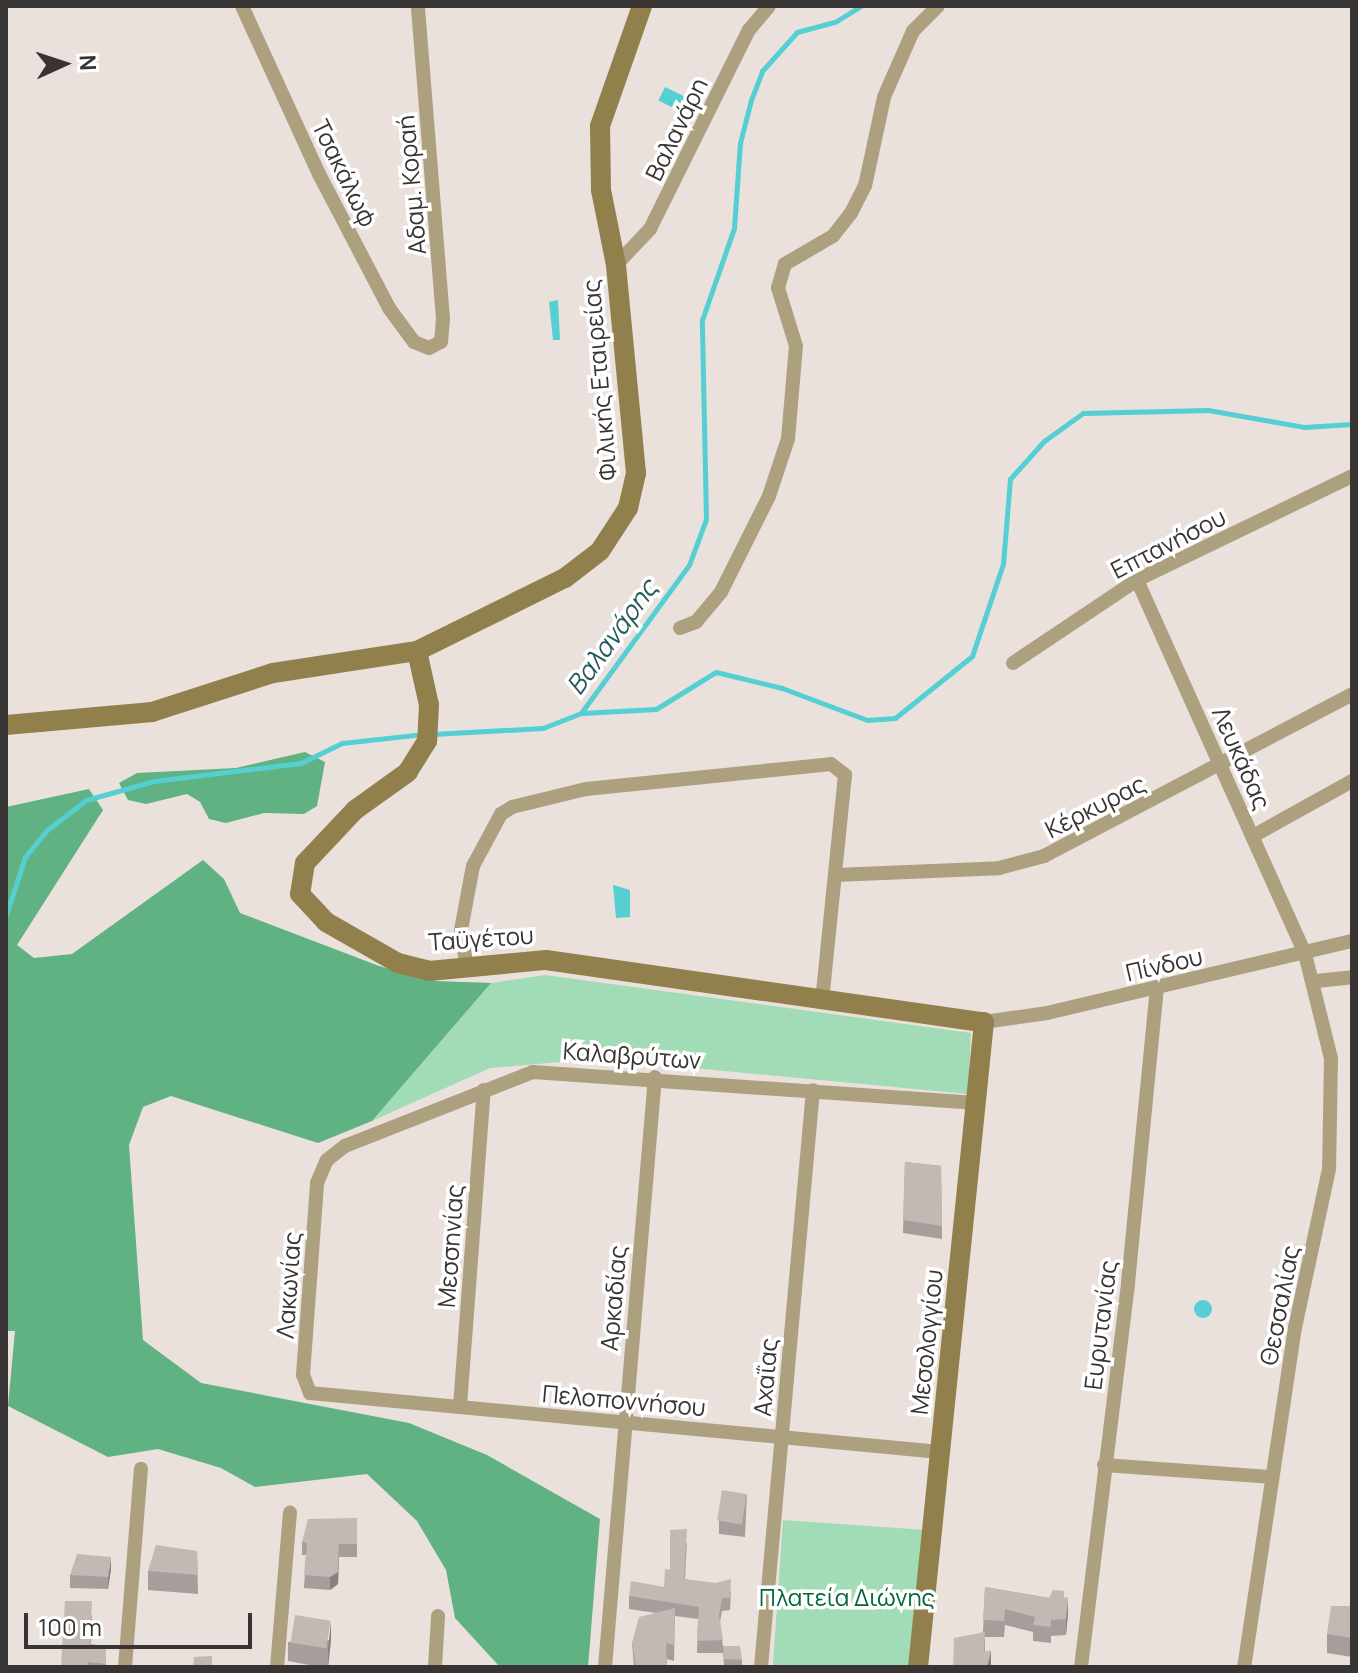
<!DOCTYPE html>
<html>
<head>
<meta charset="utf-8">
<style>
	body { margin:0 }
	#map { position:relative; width:1358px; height:1673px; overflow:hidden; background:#eae0dc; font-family:Manrope,sans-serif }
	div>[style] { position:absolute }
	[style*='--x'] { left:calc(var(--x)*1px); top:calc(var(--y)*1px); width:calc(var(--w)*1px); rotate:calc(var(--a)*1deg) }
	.green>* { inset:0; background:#a2dcb7; transform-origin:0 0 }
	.forest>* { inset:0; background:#61b282 }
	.water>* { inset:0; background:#55cfd1; transform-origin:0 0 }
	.round { border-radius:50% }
	.stream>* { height:5px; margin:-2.5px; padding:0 2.5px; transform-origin:2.5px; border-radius:2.5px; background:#55cfd1 }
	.street>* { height:14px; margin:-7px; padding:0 7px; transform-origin:7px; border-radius:7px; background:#aca07f }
	.secondary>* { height:20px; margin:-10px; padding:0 10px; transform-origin:10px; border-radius:10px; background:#91804c }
	.wall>* { inset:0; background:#a79e9b }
	.shaded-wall>* { inset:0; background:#88817e }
	.building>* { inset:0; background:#c2b8b4; transform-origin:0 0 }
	span { translate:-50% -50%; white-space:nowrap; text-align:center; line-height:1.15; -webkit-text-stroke:7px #fff; paint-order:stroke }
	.street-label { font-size:24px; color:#383433 }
	.park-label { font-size:24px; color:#00673b }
	.water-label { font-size:26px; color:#275b5b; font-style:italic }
	.frame { position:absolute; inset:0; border:8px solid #383433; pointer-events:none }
	.north { position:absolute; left:24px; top:24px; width:80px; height:80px; -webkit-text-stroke:6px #fff; paint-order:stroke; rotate:87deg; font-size:22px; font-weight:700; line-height:32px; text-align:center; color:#383433 }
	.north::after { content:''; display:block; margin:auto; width:28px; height:36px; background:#383433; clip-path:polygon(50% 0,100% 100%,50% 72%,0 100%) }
	.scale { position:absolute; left:24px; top:1613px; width:228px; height:36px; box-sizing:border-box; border:4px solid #383433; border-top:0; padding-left:10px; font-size:24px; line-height:28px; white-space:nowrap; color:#383433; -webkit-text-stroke:6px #fff; paint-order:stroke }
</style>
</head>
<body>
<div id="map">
	<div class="green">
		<div style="clip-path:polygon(545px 975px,971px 1033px,968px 1094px,596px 1059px,490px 1068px,372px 1121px,491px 983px)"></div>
		<div style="left:783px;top:1520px;width:143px;height:148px;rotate:4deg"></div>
	</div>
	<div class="forest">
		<div style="clip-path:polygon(305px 752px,325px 762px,317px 806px,304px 814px,264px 813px,226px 823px,209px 819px,200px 802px,187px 794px,146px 804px,128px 800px,119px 783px,137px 773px,236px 768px)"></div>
		<div style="clip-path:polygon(89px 789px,103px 810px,17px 945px,34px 958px,72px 954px,203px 860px,224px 879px,240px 913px,379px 966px,436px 981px,491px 983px,372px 1121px,318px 1143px,171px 1096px,143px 1107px,129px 1145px,143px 1340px,201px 1383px,409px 1423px,487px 1455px,600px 1519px,588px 1667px,499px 1666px,455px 1618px,446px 1570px,417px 1521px,367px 1474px,255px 1487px,221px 1468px,158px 1449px,108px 1457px,8px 1406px,15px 1331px,6px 1331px,6px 807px)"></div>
	</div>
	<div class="water">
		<div style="left:665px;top:87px;width:28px;height:15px;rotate:26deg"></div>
		<div style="clip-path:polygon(558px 300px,560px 340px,553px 340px,549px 302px)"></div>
		<div style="clip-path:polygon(613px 885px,630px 890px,630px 917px,616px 918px)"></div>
		<div class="round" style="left:1194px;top:1300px;width:18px;height:18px"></div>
	</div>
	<div class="stream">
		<div style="--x:582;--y:713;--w:74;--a:-3.1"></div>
		<div style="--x:656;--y:709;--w:70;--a:-31.7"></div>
		<div style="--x:716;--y:672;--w:68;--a:13.6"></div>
		<div style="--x:782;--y:688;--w:91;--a:20.6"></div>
		<div style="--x:867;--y:720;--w:28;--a:-4"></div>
		<div style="--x:895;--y:718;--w:99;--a:-38.8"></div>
		<div style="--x:972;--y:656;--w:97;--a:-71.4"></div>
		<div style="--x:1003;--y:564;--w:85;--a:-85.3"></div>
		<div style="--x:1010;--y:479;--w:51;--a:-48.2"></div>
		<div style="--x:1044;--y:441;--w:48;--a:-35.7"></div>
		<div style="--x:1083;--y:413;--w:125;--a:-1.4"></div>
		<div style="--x:1208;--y:410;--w:97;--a:10"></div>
		<div style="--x:1304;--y:427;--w:48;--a:-3.6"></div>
		<div style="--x:433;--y:734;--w:110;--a:-3.1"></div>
		<div style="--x:543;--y:728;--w:41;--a:-21.5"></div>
		<div style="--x:581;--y:713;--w:183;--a:-53.9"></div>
		<div style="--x:689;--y:565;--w:49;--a:-69.7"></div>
		<div style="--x:706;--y:519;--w:199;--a:-91.2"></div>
		<div style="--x:702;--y:320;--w:97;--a:-70.8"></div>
		<div style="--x:734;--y:228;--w:85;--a:-86"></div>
		<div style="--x:740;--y:143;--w:44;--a:-75.7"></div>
		<div style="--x:751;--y:100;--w:31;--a:-69"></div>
		<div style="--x:762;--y:71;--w:52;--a:-48.1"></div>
		<div style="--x:797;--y:32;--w:39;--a:-15"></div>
		<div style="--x:835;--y:22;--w:31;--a:-32"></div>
		<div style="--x:6;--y:915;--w:61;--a:-71.9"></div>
		<div style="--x:25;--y:857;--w:35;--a:-51"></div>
		<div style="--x:47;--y:830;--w:49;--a:-37.6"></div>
		<div style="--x:86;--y:800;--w:71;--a:-15.6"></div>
		<div style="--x:154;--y:781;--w:148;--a:-7"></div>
		<div style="--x:301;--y:763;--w:46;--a:-26"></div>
		<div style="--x:342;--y:743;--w:81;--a:-6.3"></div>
	</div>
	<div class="street">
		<div style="--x:242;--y:6;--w:185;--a:65.4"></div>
		<div style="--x:319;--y:174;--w:151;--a:62.4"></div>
		<div style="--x:389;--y:308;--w:42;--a:53.7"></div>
		<div style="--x:414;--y:342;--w:16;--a:22"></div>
		<div style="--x:429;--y:348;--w:13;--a:-27"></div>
		<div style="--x:441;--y:342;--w:23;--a:-85"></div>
		<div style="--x:443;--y:319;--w:314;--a:-94.6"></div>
		<div style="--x:616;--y:265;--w:50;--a:-46.6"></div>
		<div style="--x:650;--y:229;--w:222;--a:-63.6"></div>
		<div style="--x:749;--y:30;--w:31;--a:-50"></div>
		<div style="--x:1137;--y:580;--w:410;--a:65.8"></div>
		<div style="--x:1305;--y:954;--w:107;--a:76"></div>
		<div style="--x:1331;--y:1058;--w:111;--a:91"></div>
		<div style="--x:1329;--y:1169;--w:162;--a:102.1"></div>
		<div style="--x:1295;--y:1327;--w:344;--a:98.5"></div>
		<div style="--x:680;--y:628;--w:17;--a:-21"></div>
		<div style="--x:696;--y:622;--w:39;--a:-50"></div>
		<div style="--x:721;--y:592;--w:107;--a:-63.4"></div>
		<div style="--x:769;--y:496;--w:60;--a:-71.6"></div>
		<div style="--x:788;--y:439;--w:93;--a:-85.1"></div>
		<div style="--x:796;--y:346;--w:61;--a:-107.2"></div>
		<div style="--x:778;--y:288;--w:25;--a:-74"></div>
		<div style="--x:785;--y:264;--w:56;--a:-30.3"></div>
		<div style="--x:833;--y:236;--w:29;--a:-52"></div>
		<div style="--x:851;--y:213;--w:30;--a:-63"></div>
		<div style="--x:865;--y:186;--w:91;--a:-77.9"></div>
		<div style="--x:884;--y:97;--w:72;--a:-66.3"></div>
		<div style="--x:913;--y:31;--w:35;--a:-45"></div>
		<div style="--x:1013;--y:663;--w:149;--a:-33.8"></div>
		<div style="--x:1137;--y:580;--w:239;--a:-25.8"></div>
		<div style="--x:1253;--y:836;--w:113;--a:-29.1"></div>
		<div style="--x:835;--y:875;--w:164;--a:-2.4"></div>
		<div style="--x:999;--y:868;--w:47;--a:-14.9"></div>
		<div style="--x:1044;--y:856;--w:348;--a:-27.7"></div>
		<div style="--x:467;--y:969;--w:39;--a:-99"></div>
		<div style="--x:461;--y:930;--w:65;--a:-79.4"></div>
		<div style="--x:473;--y:866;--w:59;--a:-61.7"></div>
		<div style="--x:501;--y:814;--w:13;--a:-32"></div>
		<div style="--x:512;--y:807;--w:76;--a:-13.7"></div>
		<div style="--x:586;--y:789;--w:246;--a:-5.8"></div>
		<div style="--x:831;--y:764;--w:18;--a:38"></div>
		<div style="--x:845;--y:775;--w:228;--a:95.8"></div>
		<div style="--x:1316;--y:981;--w:36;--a:-6"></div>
		<div style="--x:984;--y:1022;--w:64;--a:-8.1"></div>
		<div style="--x:1047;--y:1013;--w:313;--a:-13.3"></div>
		<div style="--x:460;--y:1406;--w:317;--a:-85.7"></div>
		<div style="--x:940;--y:1452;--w:633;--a:-174.65"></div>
		<div style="--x:310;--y:1393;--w:19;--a:-111"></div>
		<div style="--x:303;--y:1375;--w:193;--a:-85.8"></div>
		<div style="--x:317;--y:1183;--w:25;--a:-67"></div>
		<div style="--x:327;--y:1160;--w:23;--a:-38"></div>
		<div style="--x:345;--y:1146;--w:202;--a:-21.5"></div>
		<div style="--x:533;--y:1072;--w:445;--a:4"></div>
		<div style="--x:1104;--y:1465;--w:166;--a:4.1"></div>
		<div style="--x:125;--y:1667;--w:199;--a:-85.4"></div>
		<div style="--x:277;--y:1667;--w:155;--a:-85.2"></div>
		<div style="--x:435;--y:1667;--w:51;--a:-86.6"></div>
		<div style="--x:605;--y:1667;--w:592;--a:-85.16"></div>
		<div style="--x:761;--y:1667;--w:579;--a:-84.85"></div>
		<div style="--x:1081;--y:1667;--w:387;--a:-83"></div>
		<div style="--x:1128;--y:1283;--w:296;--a:-84.4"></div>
	</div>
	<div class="secondary">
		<div style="--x:417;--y:651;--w:55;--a:77.5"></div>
		<div style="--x:429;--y:705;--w:36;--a:93"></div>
		<div style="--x:427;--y:741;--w:36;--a:122"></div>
		<div style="--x:408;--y:772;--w:65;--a:144.4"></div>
		<div style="--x:355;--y:810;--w:73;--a:133.3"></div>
		<div style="--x:305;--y:863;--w:31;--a:99"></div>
		<div style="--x:300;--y:894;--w:38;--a:47"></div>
		<div style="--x:326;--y:922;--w:83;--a:29.7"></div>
		<div style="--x:398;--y:963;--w:32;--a:14"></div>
		<div style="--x:429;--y:971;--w:118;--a:-5.4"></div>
		<div style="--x:546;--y:960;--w:442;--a:8.1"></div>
		<div style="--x:984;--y:1022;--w:648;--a:95.84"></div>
		<div style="--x:6;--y:725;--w:147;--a:-5.1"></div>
		<div style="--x:152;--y:712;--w:127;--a:-17.9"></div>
		<div style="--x:273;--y:673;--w:146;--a:-8.7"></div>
		<div style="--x:417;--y:651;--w:165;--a:-26.3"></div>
		<div style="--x:565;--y:578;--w:44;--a:-37.6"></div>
		<div style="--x:600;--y:551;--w:51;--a:-56.9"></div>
		<div style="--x:628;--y:508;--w:36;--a:-77"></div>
		<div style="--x:636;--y:473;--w:209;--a:-95.5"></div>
		<div style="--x:616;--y:265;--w:76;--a:-101.3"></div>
		<div style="--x:601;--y:190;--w:64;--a:-90.9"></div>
		<div style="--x:600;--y:126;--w:127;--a:-70.7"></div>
	</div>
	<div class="wall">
		<div style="clip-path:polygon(905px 1162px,941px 1166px,942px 1239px,903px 1233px)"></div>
		<div style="clip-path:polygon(747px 1494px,745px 1537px,719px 1534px,719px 1521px)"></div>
		<div style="clip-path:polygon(357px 1518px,357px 1557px,339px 1557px,338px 1584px,330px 1590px,304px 1588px,306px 1555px,302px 1555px,302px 1542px)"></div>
		<div style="clip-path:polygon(687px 1542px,685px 1579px,731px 1591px,730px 1610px,722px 1611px,720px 1622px,723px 1646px,742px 1660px,742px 1666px,724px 1665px,723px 1653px,697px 1653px,698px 1619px,675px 1616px,674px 1661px,667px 1659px,667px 1667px,634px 1667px,632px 1643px,656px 1613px,629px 1609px,629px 1596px,664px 1587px,670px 1570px)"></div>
		<div style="clip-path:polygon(197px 1551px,198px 1594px,148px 1590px,148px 1571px)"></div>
		<div style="clip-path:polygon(111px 1569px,108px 1589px,70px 1588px,70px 1575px)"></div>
		<div style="clip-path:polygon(985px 1587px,1049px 1598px,1064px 1598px,1068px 1613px,1066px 1635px,1051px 1636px,1051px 1643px,1033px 1641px,1033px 1632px,1005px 1625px,1004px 1637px,985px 1637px,985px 1652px,991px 1667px,953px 1667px,983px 1632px)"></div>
		<div style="clip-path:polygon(1352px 1606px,1352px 1657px,1327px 1653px,1327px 1634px)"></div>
		<div style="clip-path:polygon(92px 1614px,91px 1644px,106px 1647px,106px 1667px,61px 1667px)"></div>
		<div style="clip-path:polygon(331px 1640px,328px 1667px,320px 1667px,288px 1661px,288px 1642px)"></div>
	</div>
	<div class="shaded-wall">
		<div style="clip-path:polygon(339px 1544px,338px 1584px,330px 1590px,330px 1577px)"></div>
		<div style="clip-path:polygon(111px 1557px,111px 1569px,108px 1589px,108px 1577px)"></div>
		<div style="clip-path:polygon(1068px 1597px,1068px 1613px,1066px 1635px,1066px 1619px)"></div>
		<div style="clip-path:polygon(331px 1621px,331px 1640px,328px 1667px,328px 1649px)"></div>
		<div style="clip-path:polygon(991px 1650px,991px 1667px,987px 1667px)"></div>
	</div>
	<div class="building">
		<div style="clip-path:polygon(905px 1162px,941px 1166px,942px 1226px,903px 1220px)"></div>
		<div style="left:722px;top:1490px;width:25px;height:31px;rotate:9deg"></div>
		<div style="clip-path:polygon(357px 1518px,357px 1544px,339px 1544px,338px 1572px,330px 1577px,304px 1575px,307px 1543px,302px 1542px,308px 1519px)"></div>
		<div style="clip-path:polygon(687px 1529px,684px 1579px,716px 1583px,731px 1579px,730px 1598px,722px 1598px,719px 1615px,723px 1640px,697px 1641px,699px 1607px,629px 1596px,631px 1581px,664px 1587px,665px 1569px,670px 1570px,670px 1530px)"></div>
		<div style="clip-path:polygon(156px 1545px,197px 1551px,198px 1575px,148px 1571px)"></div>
		<div style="clip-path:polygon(77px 1554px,111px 1557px,108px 1577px,70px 1575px)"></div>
		<div style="clip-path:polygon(985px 1587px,1049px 1598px,1053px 1590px,1064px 1591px,1064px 1598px,1068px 1597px,1066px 1619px,1051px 1620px,1051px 1627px,1033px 1625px,1035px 1617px,1005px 1609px,1004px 1621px,983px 1620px)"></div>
		<div style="clip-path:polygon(65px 1601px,92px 1601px,90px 1644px,106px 1647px,106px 1664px,88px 1662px,88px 1667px,61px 1667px)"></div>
		<div style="clip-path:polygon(1331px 1606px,1352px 1606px,1352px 1638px,1327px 1634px)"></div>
		<div style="clip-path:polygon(675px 1608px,674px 1645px,666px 1643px,667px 1667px,636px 1667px,632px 1643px,639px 1617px)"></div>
		<div style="left:295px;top:1615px;width:36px;height:28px;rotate:9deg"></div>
		<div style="clip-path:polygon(985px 1632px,984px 1652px,991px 1650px,987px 1667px,953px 1667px,954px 1638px)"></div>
		<div style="clip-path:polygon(723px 1646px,740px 1646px,742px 1660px,724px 1659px)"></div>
		<div style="clip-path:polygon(212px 1656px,212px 1667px,193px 1667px,194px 1657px)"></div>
	</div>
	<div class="street-label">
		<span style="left:676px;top:129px;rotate:-64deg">Βαλανάρη</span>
		<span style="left:345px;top:173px;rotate:64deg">Τσακάλωφ</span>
		<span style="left:411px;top:185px;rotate:-95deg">Αδαμ. Κοραή</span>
		<span style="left:599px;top:380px;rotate:-95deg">Φιλικής Εταιρείας</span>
		<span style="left:1168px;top:543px;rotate:-27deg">Επτανήσου</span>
		<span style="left:1242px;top:758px;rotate:66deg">Λευκάδας</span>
		<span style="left:1095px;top:806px;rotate:-27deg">Κέρκυρας</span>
		<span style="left:481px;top:938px;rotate:-4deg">Ταϋγέτου</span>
		<span style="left:1164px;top:964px;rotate:-13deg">Πίνδου</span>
		<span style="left:632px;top:1055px;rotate:4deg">Καλαβρύτων</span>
		<span style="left:450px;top:1246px;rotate:-86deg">Μεσσηνίας</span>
		<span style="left:288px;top:1285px;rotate:-86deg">Λακωνίας</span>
		<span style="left:613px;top:1298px;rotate:-85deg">Αρκαδίας</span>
		<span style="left:1279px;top:1305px;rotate:-79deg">Θεσσαλίας</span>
		<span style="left:1100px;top:1325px;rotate:-83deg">Ευρυτανίας</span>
		<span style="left:926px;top:1342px;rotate:-84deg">Μεσολογγίου</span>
		<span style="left:765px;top:1377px;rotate:-85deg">Αχαΐας</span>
		<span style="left:624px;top:1400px;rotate:5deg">Πελοποννήσου</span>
	</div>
	<div class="park-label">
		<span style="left:847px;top:1597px">Πλατεία Διώνης</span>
	</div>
	<div class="water-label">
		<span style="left:612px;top:637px;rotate:-54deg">Βαλανάρης</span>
	</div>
	<div class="frame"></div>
	<div class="north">N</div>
	<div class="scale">100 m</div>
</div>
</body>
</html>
